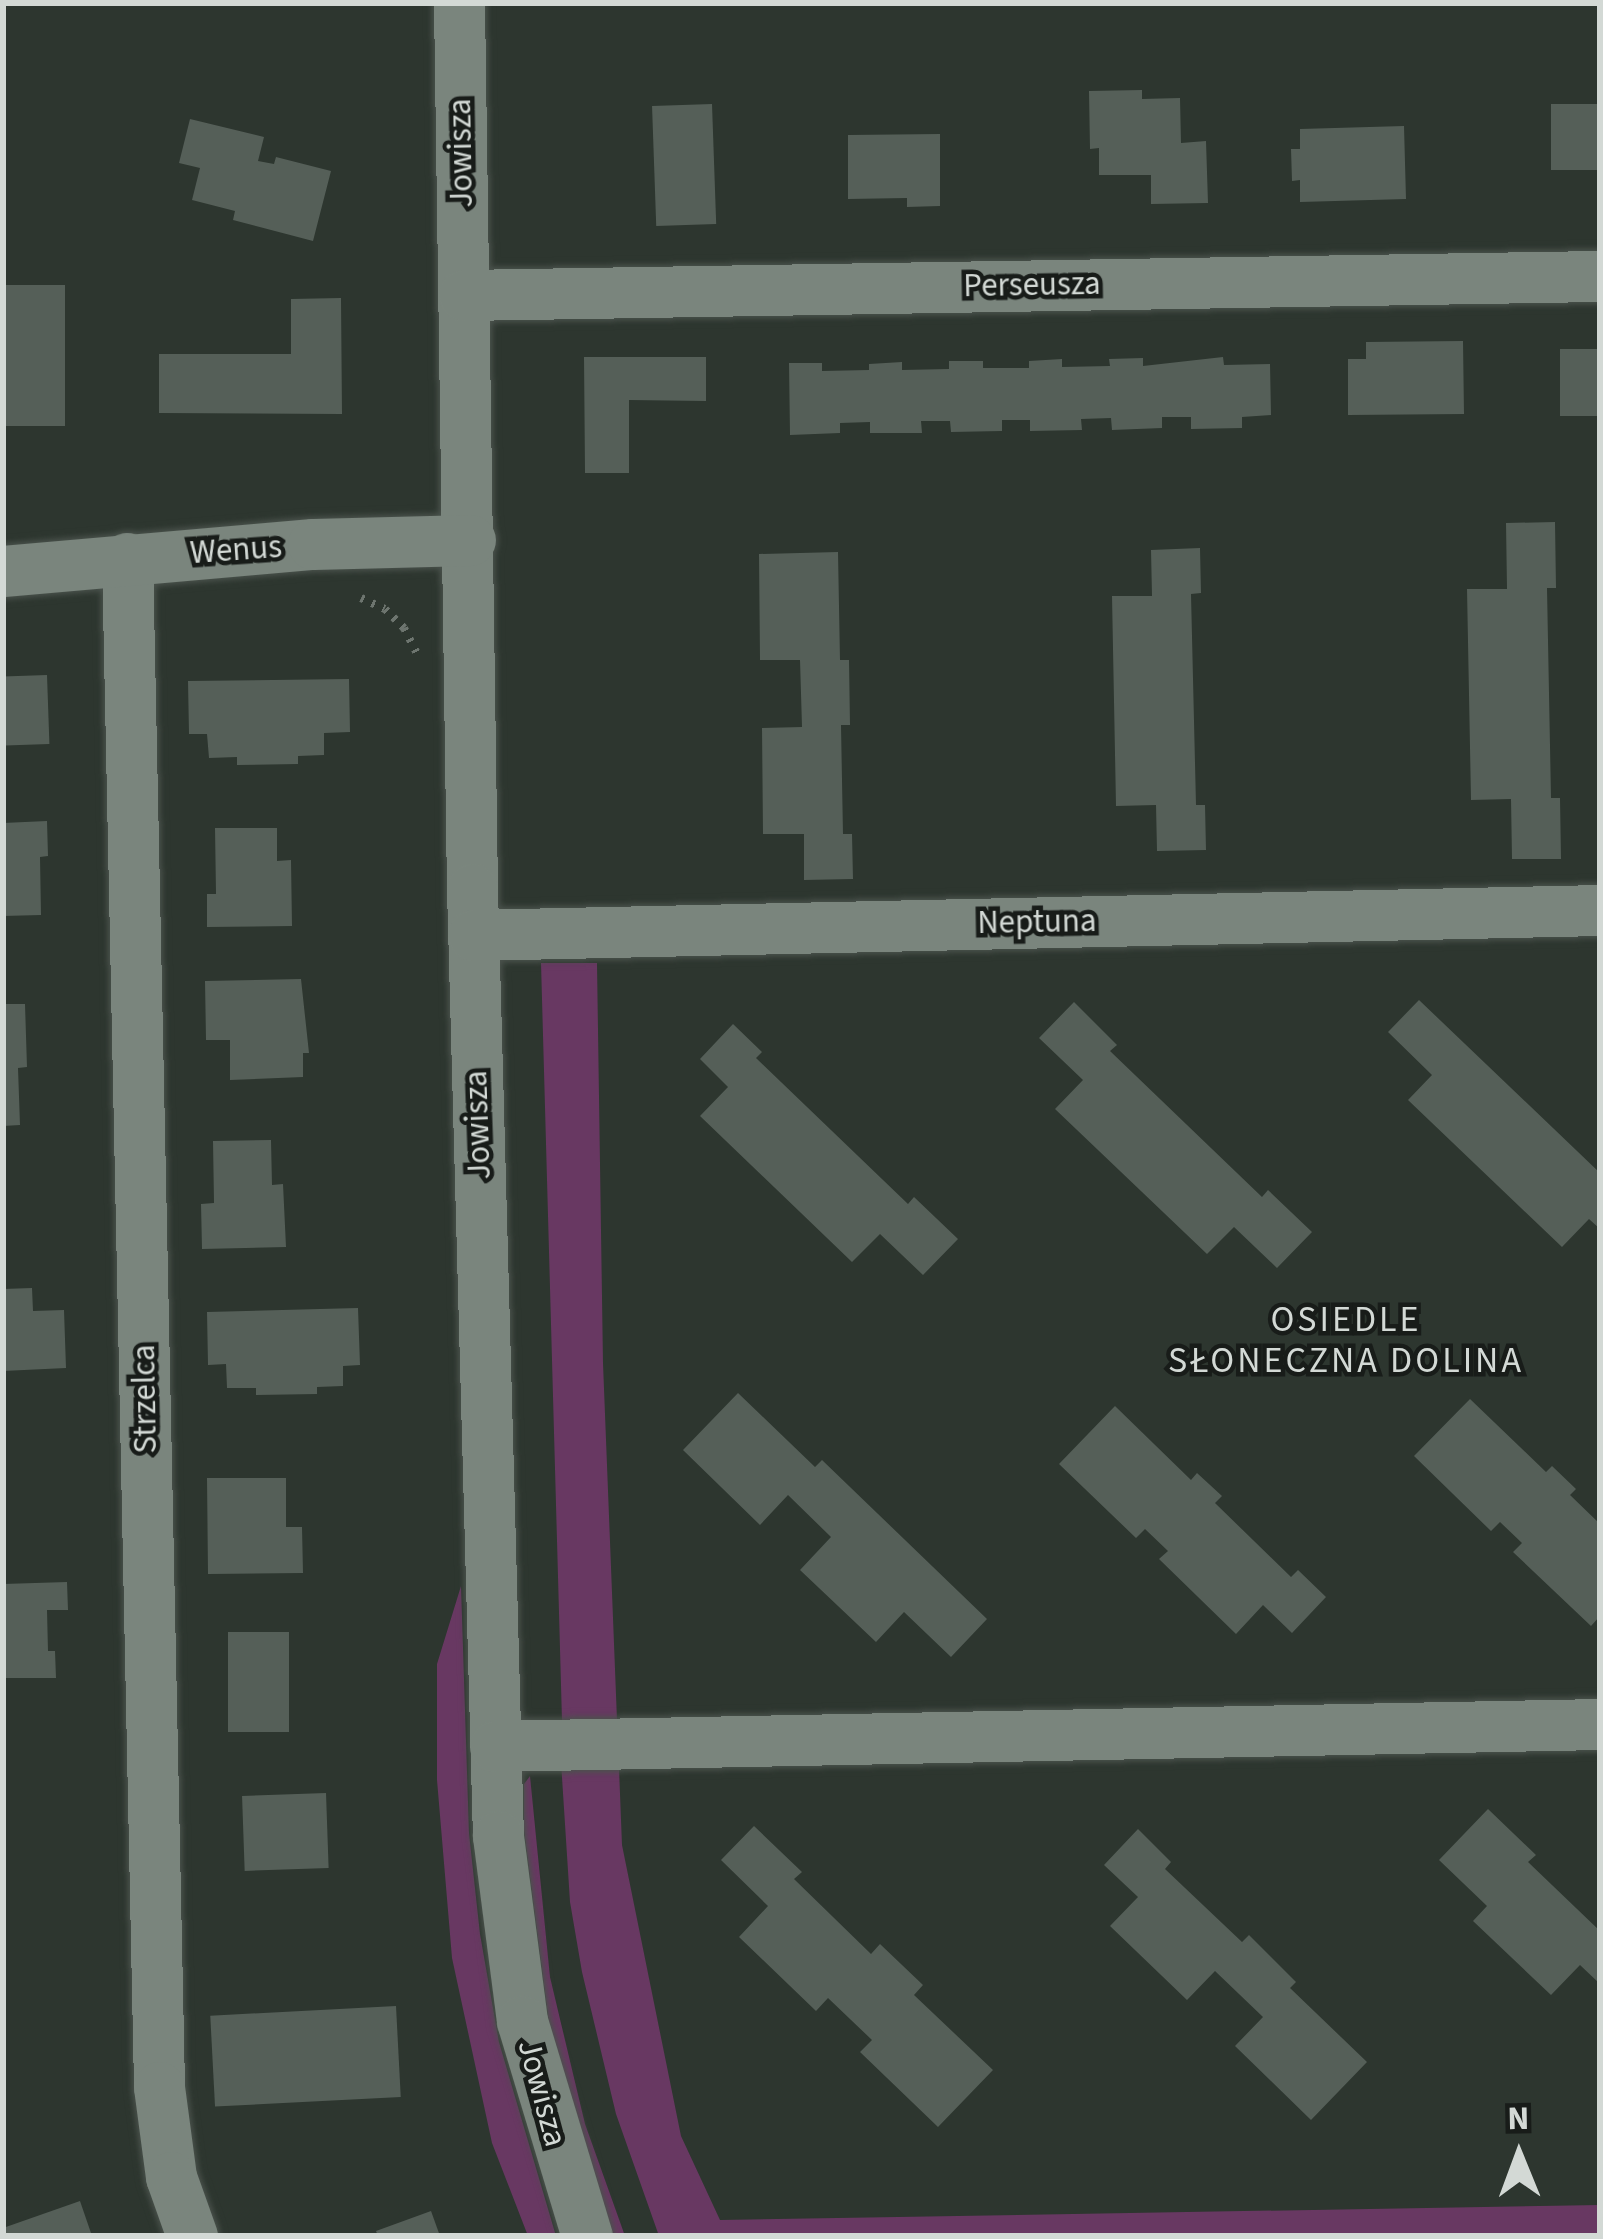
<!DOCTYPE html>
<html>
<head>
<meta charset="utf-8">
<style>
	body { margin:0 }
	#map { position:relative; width:1603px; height:2239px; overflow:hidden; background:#2d362f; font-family:"Source Sans 3",sans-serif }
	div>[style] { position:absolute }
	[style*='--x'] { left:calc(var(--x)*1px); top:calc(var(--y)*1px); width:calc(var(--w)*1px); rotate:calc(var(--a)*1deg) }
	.green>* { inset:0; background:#683862 }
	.building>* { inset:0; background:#555f58; transform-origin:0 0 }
	.path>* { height:8px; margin-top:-4px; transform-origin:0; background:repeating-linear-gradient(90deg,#6d756f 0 3px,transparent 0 12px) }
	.roads { filter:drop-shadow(0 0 3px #4a524c) drop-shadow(0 0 3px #4a524c) }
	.street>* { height:51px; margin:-25.5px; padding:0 25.5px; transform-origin:25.5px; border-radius:25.5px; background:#7a857d }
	span { translate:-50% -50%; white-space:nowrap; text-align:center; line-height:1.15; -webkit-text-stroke:9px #181c19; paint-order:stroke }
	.street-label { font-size:33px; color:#d3d9d5 }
	.neighbourhood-label { font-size:36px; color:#d3d9d5; letter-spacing:3px }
	.frame { position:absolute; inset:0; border:6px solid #d3d9d5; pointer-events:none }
	.north { position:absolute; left:1459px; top:2095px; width:120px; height:120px; -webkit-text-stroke:9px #181c19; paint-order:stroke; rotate:359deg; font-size:33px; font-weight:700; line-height:48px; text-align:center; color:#d3d9d5 }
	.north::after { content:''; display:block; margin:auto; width:42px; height:54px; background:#d3d9d5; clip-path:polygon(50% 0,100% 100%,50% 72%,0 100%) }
</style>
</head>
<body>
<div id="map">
	<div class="green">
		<div style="clip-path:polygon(541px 963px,597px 963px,603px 1363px,617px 1720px,562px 1721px)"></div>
		<div style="clip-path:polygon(461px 1586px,469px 1833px,480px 1934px,499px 2042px,556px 2236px,528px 2236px,492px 2143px,452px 1958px,437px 1780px,437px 1664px)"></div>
		<div style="clip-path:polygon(561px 1762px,619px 1768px,622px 1845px,681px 2136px,720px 2220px,1600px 2205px,1600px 2236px,659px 2236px,616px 2114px,582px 1972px,570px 1902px)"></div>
		<div style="clip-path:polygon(530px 1776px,550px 1977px,585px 2124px,625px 2236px,614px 2236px,605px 2216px,550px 2031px,524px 1830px,524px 1784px)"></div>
	</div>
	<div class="building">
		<div style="clip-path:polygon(1142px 90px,1142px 99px,1180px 98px,1181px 143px,1206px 141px,1208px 203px,1151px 204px,1151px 175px,1099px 175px,1099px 148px,1090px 149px,1089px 91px)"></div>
		<div style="left:712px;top:104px;width:120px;height:60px;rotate:88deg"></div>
		<div style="left:1600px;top:104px;width:66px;height:49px;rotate:90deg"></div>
		<div style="clip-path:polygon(190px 119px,264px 137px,258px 161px,274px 164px,276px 157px,331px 171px,313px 241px,233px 220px,235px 211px,192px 200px,200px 168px,179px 163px)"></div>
		<div style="clip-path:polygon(1404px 126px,1406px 199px,1300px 202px,1300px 180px,1292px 181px,1291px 149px,1300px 149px,1300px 129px)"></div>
		<div style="clip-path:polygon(940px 134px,940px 206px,907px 207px,907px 198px,848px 199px,848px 135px)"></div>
		<div style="left:65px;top:285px;width:141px;height:62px;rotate:90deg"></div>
		<div style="clip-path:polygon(341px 298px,342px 414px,159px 413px,159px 354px,291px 354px,291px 299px)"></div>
		<div style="clip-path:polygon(1463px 341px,1464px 414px,1348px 415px,1348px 359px,1366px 359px,1366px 342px)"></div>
		<div style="left:1600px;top:349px;width:67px;height:40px;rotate:90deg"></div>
		<div style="clip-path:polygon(584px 357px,706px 357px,706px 401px,629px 400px,629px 473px,585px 473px)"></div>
		<div style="clip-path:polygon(1223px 357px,1224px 365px,1270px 364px,1271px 415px,1242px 417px,1242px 428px,1191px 429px,1191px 417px,1162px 417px,1162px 428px,1112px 430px,1111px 418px,1081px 419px,1082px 430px,1030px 431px,1030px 420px,1002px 420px,1002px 431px,951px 432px,950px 421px,921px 421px,922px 433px,870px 433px,870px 422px,840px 423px,840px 433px,790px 435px,789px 363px,822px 363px,822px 371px,869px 370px,869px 364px,902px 362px,902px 370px,949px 369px,949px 361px,983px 361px,983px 368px,1029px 368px,1029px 361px,1062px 359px,1062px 367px,1110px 366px,1109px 359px,1143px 358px,1143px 366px)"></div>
		<div style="clip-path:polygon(1555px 522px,1556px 588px,1547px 588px,1551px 798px,1560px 798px,1561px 859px,1512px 859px,1511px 799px,1471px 800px,1467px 589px,1507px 589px,1506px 523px)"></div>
		<div style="clip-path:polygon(1200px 548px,1201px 593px,1191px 594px,1196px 805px,1205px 805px,1206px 850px,1157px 851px,1156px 805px,1116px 806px,1112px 596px,1152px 596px,1151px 550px)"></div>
		<div style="clip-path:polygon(838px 552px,840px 660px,849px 660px,850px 725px,841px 725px,843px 834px,852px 834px,853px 879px,804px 880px,804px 834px,763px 834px,762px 728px,802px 727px,800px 660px,760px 660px,759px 554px)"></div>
		<div style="left:47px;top:675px;width:69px;height:44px;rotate:88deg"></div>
		<div style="clip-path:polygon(349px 679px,350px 732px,324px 733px,324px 755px,298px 756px,298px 764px,237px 765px,237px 757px,209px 758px,207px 734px,189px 734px,188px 681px)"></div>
		<div style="clip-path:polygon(47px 821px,48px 856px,40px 857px,41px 915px,3px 916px,3px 823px)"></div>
		<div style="clip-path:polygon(215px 828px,277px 828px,277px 861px,291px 860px,292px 926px,207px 927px,207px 894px,216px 894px)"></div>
		<div style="clip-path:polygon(301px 979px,309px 1053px,303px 1053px,303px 1077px,230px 1080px,230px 1040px,206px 1040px,205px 981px)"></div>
		<div style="clip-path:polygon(1419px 1000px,1600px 1173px,1600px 1229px,1589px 1219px,1562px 1247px,1408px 1100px,1432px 1075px,1388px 1032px)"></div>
		<div style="clip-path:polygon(1074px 1002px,1117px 1045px,1110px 1051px,1262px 1197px,1268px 1190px,1312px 1232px,1277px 1268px,1234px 1227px,1207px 1254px,1055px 1109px,1083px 1080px,1039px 1038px)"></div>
		<div style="clip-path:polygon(3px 1004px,25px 1004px,27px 1067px,18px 1068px,20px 1125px,3px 1126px)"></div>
		<div style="clip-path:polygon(733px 1024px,762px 1052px,756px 1058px,908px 1204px,914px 1197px,958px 1239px,923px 1275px,880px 1234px,852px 1262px,700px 1116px,728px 1087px,700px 1059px)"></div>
		<div style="clip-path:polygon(271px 1140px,272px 1185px,283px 1184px,286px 1247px,202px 1249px,201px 1204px,214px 1203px,213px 1141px)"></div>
		<div style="clip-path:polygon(32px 1288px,33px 1311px,64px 1310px,66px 1368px,3px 1371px,3px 1289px)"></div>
		<div style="clip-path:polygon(358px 1308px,360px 1365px,343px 1366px,343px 1386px,317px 1387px,317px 1394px,256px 1395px,256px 1388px,227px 1388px,226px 1364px,208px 1365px,207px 1312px)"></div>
		<div style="clip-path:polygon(738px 1393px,815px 1467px,822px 1460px,987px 1619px,951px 1657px,904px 1612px,876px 1642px,800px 1570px,831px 1537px,788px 1495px,760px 1525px,683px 1450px)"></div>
		<div style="clip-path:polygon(1470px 1399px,1546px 1472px,1552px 1466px,1576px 1489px,1570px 1495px,1600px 1524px,1600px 1616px,1591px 1626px,1513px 1552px,1522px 1543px,1500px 1522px,1491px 1531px,1414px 1456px)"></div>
		<div style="clip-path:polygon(1115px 1406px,1191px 1480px,1197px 1473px,1222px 1496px,1215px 1503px,1291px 1577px,1298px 1570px,1326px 1597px,1292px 1633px,1263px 1605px,1236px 1634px,1159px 1559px,1168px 1551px,1145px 1529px,1136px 1538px,1059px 1464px)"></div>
		<div style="clip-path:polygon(207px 1478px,286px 1478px,286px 1527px,302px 1527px,303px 1573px,208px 1574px)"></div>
		<div style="clip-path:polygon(67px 1582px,68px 1610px,47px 1610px,48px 1651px,55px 1651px,56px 1678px,3px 1678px,3px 1584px)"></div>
		<div style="left:228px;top:1632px;width:61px;height:100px"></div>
		<div style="left:326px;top:1793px;width:75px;height:84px;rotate:88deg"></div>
		<div style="clip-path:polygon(1488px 1809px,1536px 1855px,1528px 1862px,1600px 1931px,1600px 1984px,1580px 1965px,1551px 1995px,1473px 1921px,1487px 1906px,1439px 1860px)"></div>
		<div style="clip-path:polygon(754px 1826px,802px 1872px,794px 1879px,871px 1954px,880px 1944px,923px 1985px,914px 1995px,993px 2070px,938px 2127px,860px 2052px,872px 2040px,828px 1998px,816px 2011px,739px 1937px,768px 1906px,721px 1860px)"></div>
		<div style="clip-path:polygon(1138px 1829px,1171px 1862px,1165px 1869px,1242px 1942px,1249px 1935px,1296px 1982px,1290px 1988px,1367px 2062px,1311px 2120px,1235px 2046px,1263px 2017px,1215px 1971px,1187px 2000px,1110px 1926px,1138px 1897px,1104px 1865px)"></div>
		<div style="left:396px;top:2006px;width:91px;height:186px;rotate:87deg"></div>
		<div style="clip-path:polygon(80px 2201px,92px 2236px,3px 2236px,3px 2228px)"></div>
		<div style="clip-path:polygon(431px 2211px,440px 2236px,378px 2236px,376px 2231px)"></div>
	</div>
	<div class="path">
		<div style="--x:361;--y:598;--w:26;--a:25"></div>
		<div style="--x:385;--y:609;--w:27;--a:45"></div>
		<div style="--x:404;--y:628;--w:28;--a:63"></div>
	</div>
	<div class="roads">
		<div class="street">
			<div style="--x:459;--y:3;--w:886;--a:89.16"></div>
			<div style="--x:472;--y:889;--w:947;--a:88.43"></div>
			<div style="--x:498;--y:1836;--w:187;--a:82.6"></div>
			<div style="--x:522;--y:2021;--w:225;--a:73.2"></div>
			<div style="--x:464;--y:295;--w:1136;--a:-0.96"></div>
			<div style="--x:127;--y:558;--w:1529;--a:88.8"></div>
			<div style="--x:159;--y:2087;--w:91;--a:82.4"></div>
			<div style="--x:171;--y:2177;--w:63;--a:70.4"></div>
			<div style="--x:3;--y:571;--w:311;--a:-5"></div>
			<div style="--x:313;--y:544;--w:157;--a:-1.5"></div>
			<div style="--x:473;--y:935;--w:1127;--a:-1.27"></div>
			<div style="--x:495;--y:1746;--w:1105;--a:-1.14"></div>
		</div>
	</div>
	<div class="street-label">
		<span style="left:461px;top:153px;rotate:-91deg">Jowisza</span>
		<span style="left:1032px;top:285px;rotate:-1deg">Perseusza</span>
		<span style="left:236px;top:550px;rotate:-4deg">Wenus</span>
		<span style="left:1037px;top:922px;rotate:-1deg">Neptuna</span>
		<span style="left:478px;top:1125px;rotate:-92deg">Jowisza</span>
		<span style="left:145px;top:1399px;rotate:-91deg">Strzelca</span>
		<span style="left:542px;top:2093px;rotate:75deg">Jowisza</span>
	</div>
	<div class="neighbourhood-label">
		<span style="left:1346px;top:1340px">OSIEDLE<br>SŁONECZNA DOLINA</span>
	</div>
	<div class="frame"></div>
	<div class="north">N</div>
</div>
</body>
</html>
